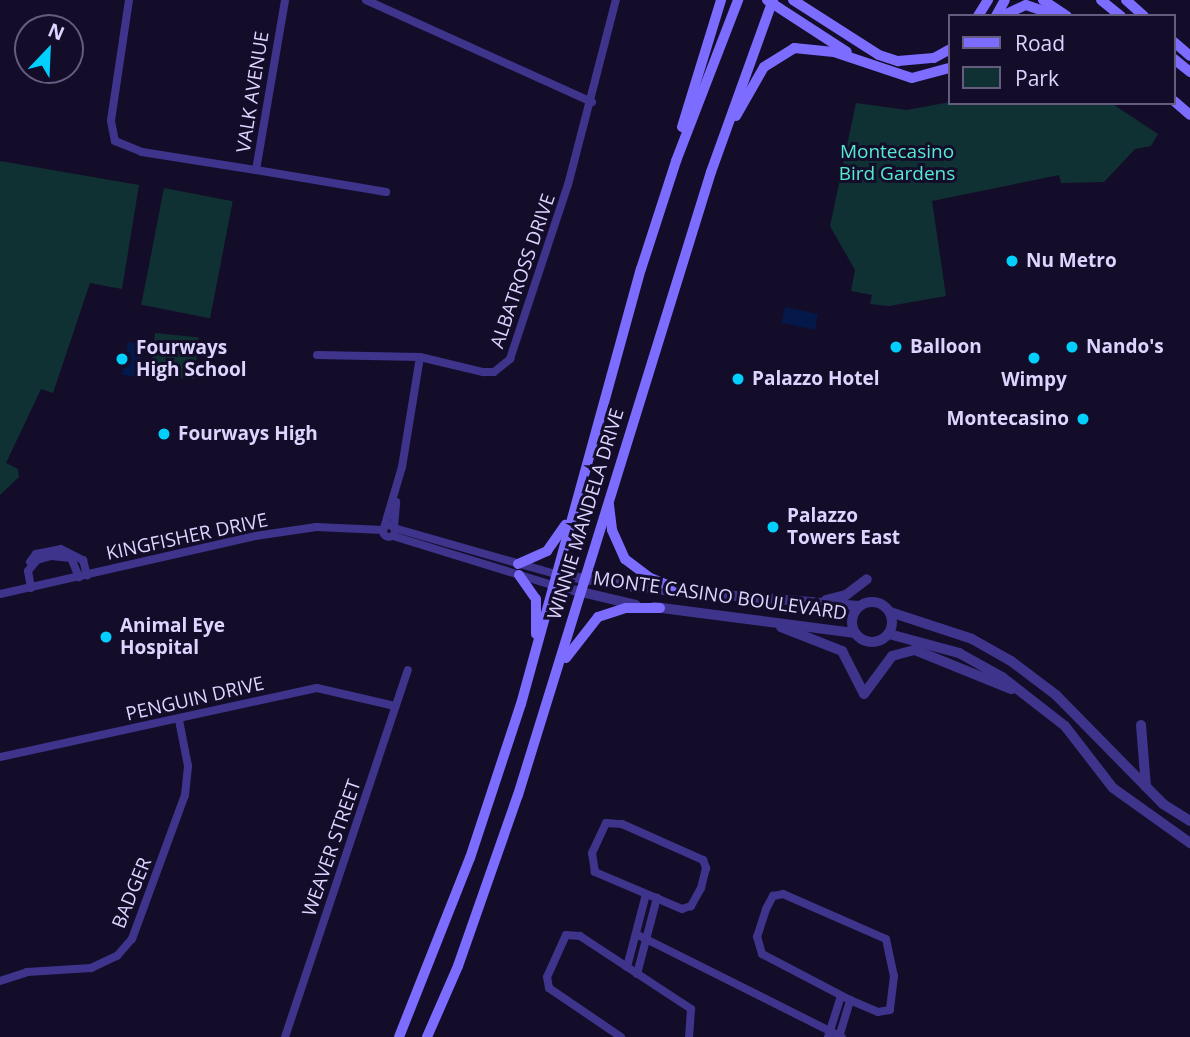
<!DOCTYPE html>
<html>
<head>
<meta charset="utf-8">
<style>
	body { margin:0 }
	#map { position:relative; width:1190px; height:1037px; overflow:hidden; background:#140d29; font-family:"Open Sans",sans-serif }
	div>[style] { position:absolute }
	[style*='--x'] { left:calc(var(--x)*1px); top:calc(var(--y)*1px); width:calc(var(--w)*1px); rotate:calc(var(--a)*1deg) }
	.green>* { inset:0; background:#103133; transform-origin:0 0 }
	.water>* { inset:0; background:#05184a; transform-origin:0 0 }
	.minor>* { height:8px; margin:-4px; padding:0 4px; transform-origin:4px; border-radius:4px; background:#3f348c }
	.minor>.ring { margin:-4px; padding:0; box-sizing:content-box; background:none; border:8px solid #3f348c; border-radius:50% }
	.tertiary>* { height:10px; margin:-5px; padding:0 5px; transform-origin:5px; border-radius:5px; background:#3f348c }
	.tertiary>.ring { margin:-5px; padding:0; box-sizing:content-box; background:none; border:10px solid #3f348c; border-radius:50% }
	.secondary>* { height:10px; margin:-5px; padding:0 5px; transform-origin:5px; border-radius:5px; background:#7c6cff }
	.dots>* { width:19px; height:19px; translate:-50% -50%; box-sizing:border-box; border:4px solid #140d29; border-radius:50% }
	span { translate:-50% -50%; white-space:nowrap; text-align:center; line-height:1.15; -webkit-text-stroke:6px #140d29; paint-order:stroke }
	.street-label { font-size:19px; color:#ddd5ff }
	.park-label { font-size:19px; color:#55ead2 }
	.poi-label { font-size:19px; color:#ddd5ff; font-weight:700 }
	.left { translate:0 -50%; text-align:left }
	.right { translate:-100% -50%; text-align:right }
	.legend { position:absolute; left:948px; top:14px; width:228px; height:91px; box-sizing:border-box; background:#140d29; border:2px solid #645d7f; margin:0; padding:9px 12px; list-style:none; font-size:21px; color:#ddd5ff }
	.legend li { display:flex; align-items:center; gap:14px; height:35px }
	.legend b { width:35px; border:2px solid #645d7f }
	.north { position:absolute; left:14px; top:14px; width:70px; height:70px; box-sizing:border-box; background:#140d29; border:2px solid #645d7f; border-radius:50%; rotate:23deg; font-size:19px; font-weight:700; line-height:28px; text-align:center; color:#ddd5ff }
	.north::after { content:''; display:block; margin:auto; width:24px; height:32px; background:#01d0ff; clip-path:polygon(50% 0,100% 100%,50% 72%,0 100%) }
</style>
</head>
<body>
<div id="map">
	<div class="green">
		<div style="clip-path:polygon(950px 102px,1111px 103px,1158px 134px,1151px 146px,1135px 149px,1104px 182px,1061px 183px,1059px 175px,932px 201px,946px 296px,889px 306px,870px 304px,872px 295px,851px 291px,855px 270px,830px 226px,856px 103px,907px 110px)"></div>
		<div style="clip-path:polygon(0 161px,139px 185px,122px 289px,90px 283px,53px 393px,41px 389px,6px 463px,18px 469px,19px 477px,0 495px)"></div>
		<div style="left:164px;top:188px;width:70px;height:119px;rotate:11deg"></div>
		<div style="left:155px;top:333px;width:44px;height:42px;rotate:6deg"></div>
	</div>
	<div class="water">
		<div style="left:785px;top:307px;width:34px;height:16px;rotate:12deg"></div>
		<div style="left:128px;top:342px;width:15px;height:33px;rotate:11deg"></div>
	</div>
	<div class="minor">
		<div style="--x:129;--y:0;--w:122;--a:98.5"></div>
		<div style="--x:111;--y:121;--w:20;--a:79"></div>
		<div style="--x:115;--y:141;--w:29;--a:22"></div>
		<div style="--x:142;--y:152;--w:115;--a:9"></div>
		<div style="--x:256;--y:170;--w:172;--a:-80.3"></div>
		<div style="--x:366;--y:0;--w:248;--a:24.3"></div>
		<div style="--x:256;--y:170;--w:132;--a:9.6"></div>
		<div style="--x:317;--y:355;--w:103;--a:1.1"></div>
		<div style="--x:420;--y:357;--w:65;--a:13.4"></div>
		<div style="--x:483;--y:372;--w:11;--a:0"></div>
		<div style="--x:494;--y:372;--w:21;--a:-39"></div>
		<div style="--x:510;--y:359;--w:183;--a:-71.6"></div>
		<div style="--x:568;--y:185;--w:191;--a:-75.5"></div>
		<div class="ring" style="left:383px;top:525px;width:4px;height:4px"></div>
		<div style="--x:394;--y:527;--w:25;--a:-85"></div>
		<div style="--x:384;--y:528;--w:64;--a:-73.6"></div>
		<div style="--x:402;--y:467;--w:111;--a:-80.7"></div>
		<div style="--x:394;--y:528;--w:167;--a:15.9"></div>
		<div style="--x:393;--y:536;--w:166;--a:17.1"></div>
		<div style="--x:30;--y:562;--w:10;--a:-53"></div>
		<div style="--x:36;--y:554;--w:25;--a:-11"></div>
		<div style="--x:61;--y:549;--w:25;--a:27"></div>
		<div style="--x:83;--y:560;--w:16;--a:75"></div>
		<div style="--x:31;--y:588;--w:17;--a:-100"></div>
		<div style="--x:28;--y:571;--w:14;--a:-51"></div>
		<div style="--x:37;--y:560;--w:15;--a:-16"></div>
		<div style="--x:51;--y:556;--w:20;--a:6"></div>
		<div style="--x:71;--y:558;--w:21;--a:67"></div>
		<div style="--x:0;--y:594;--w:262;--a:-12.8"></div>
		<div style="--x:255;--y:536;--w:62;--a:-8.4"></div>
		<div style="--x:316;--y:527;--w:67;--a:2.6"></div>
		<div style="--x:0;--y:757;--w:324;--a:-12.3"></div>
		<div style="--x:317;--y:688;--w:80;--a:13"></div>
		<div style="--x:606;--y:823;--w:16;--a:4"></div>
		<div style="--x:622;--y:824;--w:89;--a:24"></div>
		<div style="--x:703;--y:860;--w:9;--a:69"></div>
		<div style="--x:706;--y:868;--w:21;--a:104"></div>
		<div style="--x:701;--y:888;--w:21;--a:119"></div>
		<div style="--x:691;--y:906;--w:9;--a:162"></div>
		<div style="--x:682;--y:909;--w:95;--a:-157"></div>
		<div style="--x:595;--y:872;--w:19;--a:-99"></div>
		<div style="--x:592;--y:853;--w:33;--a:-65"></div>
		<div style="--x:783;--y:894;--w:112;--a:23.6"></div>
		<div style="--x:886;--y:939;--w:38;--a:78"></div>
		<div style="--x:894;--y:976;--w:34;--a:97"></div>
		<div style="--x:890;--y:1010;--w:12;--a:171"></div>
		<div style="--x:878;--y:1012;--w:30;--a:-157"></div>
		<div style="--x:850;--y:1000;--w:99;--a:-152.4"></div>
		<div style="--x:762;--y:954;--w:18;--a:-106"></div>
		<div style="--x:757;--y:937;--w:29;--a:-72"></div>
		<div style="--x:766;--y:909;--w:15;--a:-62"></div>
		<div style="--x:773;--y:896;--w:10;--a:-11"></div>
		<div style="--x:636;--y:934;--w:230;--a:26.6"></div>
		<div style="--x:627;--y:967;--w:75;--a:-75.4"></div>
		<div style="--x:637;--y:974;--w:79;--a:-75.3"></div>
		<div style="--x:0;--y:981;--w:28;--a:-18"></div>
		<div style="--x:27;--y:972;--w:64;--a:-3.6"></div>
		<div style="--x:91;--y:968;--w:29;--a:-25"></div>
		<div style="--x:117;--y:956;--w:23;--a:-49"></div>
		<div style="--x:132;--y:939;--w:153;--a:-69.8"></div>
		<div style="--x:185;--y:795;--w:29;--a:-84"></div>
		<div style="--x:188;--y:766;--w:47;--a:-101.1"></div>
		<div style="--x:285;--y:1037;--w:387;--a:-71.5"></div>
		<div style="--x:621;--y:1037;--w:87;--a:-145.8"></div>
		<div style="--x:549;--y:988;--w:11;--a:-100"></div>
		<div style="--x:547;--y:977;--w:46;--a:-65.7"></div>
		<div style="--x:566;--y:935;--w:14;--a:4"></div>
		<div style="--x:580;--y:936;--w:133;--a:33.3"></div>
		<div style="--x:691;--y:1009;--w:28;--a:94"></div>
		<div style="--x:828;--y:1037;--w:43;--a:-72.4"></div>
		<div style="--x:839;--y:1037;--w:39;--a:-73"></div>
	</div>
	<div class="tertiary">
		<div style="--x:555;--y:574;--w:86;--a:9.4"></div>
		<div style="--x:640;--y:588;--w:219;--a:4.7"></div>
		<div style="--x:552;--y:585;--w:86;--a:13.4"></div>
		<div style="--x:826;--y:600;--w:21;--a:-14"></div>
		<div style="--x:846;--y:595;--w:26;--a:-37"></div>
		<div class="ring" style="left:852px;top:602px;width:30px;height:30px"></div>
		<div style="--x:654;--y:607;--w:203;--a:7.4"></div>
		<div style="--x:890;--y:612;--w:86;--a:18.2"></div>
		<div style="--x:972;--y:639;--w:45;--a:29.4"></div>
		<div style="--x:1011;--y:661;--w:56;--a:37.1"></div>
		<div style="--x:1056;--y:695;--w:153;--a:45.5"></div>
		<div style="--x:1163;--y:804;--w:32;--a:32"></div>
		<div style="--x:781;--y:627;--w:66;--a:21.5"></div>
		<div style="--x:842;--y:651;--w:48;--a:62.9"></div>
		<div style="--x:889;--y:634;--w:73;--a:15.2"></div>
		<div style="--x:959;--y:653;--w:49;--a:29.2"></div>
		<div style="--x:1002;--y:677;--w:80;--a:37.9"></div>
		<div style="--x:1065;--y:726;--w:78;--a:52.3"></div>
		<div style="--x:1113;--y:788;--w:95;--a:35.5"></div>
		<div style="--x:864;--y:694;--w:47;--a:-53.6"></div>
		<div style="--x:892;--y:656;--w:24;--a:-15"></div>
		<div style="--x:915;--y:650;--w:104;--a:22.1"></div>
		<div style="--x:1141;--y:725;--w:62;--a:85.4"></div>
	</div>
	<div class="secondary">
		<div style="--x:767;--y:0;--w:95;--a:33"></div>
		<div style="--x:793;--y:0;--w:102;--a:32.6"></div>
		<div style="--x:879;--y:55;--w:20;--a:18"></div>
		<div style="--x:898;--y:61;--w:36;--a:-5"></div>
		<div style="--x:934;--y:58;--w:18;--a:-29"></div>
		<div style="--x:1043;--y:0;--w:29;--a:34"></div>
		<div style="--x:1101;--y:0;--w:26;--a:39"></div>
		<div style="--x:1126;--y:0;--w:24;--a:42"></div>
		<div style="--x:978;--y:16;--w:19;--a:-58"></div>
		<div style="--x:996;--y:16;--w:18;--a:-61"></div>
		<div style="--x:1002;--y:16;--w:26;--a:-25"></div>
		<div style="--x:1026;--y:5;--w:34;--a:19"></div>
		<div style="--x:1174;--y:42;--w:21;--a:41"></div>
		<div style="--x:1174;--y:59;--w:21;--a:39"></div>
		<div style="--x:1174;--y:101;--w:21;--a:41"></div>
		<div style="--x:736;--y:116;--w:56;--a:-60.3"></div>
		<div style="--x:764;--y:67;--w:36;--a:-32"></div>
		<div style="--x:794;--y:48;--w:40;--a:5.7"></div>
		<div style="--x:834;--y:52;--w:82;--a:18.4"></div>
		<div style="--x:912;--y:78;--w:39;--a:-15"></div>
		<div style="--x:682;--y:127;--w:133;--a:-72.9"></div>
		<div style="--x:609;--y:505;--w:25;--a:83"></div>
		<div style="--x:612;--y:530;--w:32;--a:66"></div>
		<div style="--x:625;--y:559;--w:31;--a:37"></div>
		<div style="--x:650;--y:578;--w:31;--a:22"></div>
		<div style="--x:518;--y:564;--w:32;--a:-24"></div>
		<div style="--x:547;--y:551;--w:32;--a:-55"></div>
		<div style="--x:519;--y:575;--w:29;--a:55"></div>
		<div style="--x:536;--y:599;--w:35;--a:90"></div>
		<div style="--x:566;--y:658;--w:52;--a:-52"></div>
		<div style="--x:598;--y:617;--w:29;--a:-18"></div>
		<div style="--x:626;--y:608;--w:34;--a:0"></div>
		<div style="--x:399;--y:1037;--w:193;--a:-68.4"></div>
		<div style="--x:470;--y:858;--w:162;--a:-71.7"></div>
		<div style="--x:521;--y:704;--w:451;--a:-74.6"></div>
		<div style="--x:641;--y:269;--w:114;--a:-72"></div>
		<div style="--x:676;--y:161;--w:173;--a:-68.9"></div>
		<div style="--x:427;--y:1037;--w:77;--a:-66.4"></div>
		<div style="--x:458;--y:966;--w:181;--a:-70.7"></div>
		<div style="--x:518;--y:795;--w:652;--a:-72.79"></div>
		<div style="--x:711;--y:172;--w:183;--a:-70.2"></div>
	</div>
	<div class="dots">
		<div style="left:1012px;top:261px;background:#01d0ff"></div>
		<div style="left:896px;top:347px;background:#01d0ff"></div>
		<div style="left:1072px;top:347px;background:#01d0ff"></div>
		<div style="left:1034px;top:358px;background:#01d0ff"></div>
		<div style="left:122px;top:359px;background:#01d0ff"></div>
		<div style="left:738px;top:379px;background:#01d0ff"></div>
		<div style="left:1083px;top:419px;background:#01d0ff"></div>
		<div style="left:164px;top:434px;background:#01d0ff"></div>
		<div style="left:773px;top:527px;background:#01d0ff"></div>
		<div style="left:106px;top:637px;background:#01d0ff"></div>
	</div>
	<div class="street-label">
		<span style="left:253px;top:92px;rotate:-81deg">VALK AVENUE</span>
		<span style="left:523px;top:271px;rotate:-71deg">ALBATROSS DRIVE</span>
		<span style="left:586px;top:514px;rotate:-73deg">WINNIE MANDELA DRIVE</span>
		<span style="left:187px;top:537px;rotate:-12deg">KINGFISHER DRIVE</span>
		<span style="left:720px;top:596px;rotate:8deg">MONTE CASINO BOULEVARD</span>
		<span style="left:195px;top:699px;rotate:-13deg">PENGUIN DRIVE</span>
		<span style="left:332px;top:848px;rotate:-71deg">WEAVER STREET</span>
		<span style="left:132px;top:893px;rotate:-68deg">BADGER</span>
	</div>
	<div class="park-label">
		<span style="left:897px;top:163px">Montecasino<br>Bird Gardens</span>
	</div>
	<div class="poi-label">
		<span class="left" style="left:1026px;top:261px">Nu Metro</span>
		<span class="left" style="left:910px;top:347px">Balloon</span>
		<span class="left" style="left:1086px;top:347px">Nando's</span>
		<span class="left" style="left:136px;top:359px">Fourways<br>High School</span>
		<span class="left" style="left:752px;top:379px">Palazzo Hotel</span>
		<span style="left:1034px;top:380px">Wimpy</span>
		<span class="right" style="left:1069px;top:419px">Montecasino</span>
		<span class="left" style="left:178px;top:434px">Fourways High</span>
		<span class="left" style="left:787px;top:527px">Palazzo<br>Towers East</span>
		<span class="left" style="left:120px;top:637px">Animal Eye<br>Hospital</span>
	</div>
	<ul class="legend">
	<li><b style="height:9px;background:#7c6cff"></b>Road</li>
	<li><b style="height:19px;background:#103133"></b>Park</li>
	</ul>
	<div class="north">N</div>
</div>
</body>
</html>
